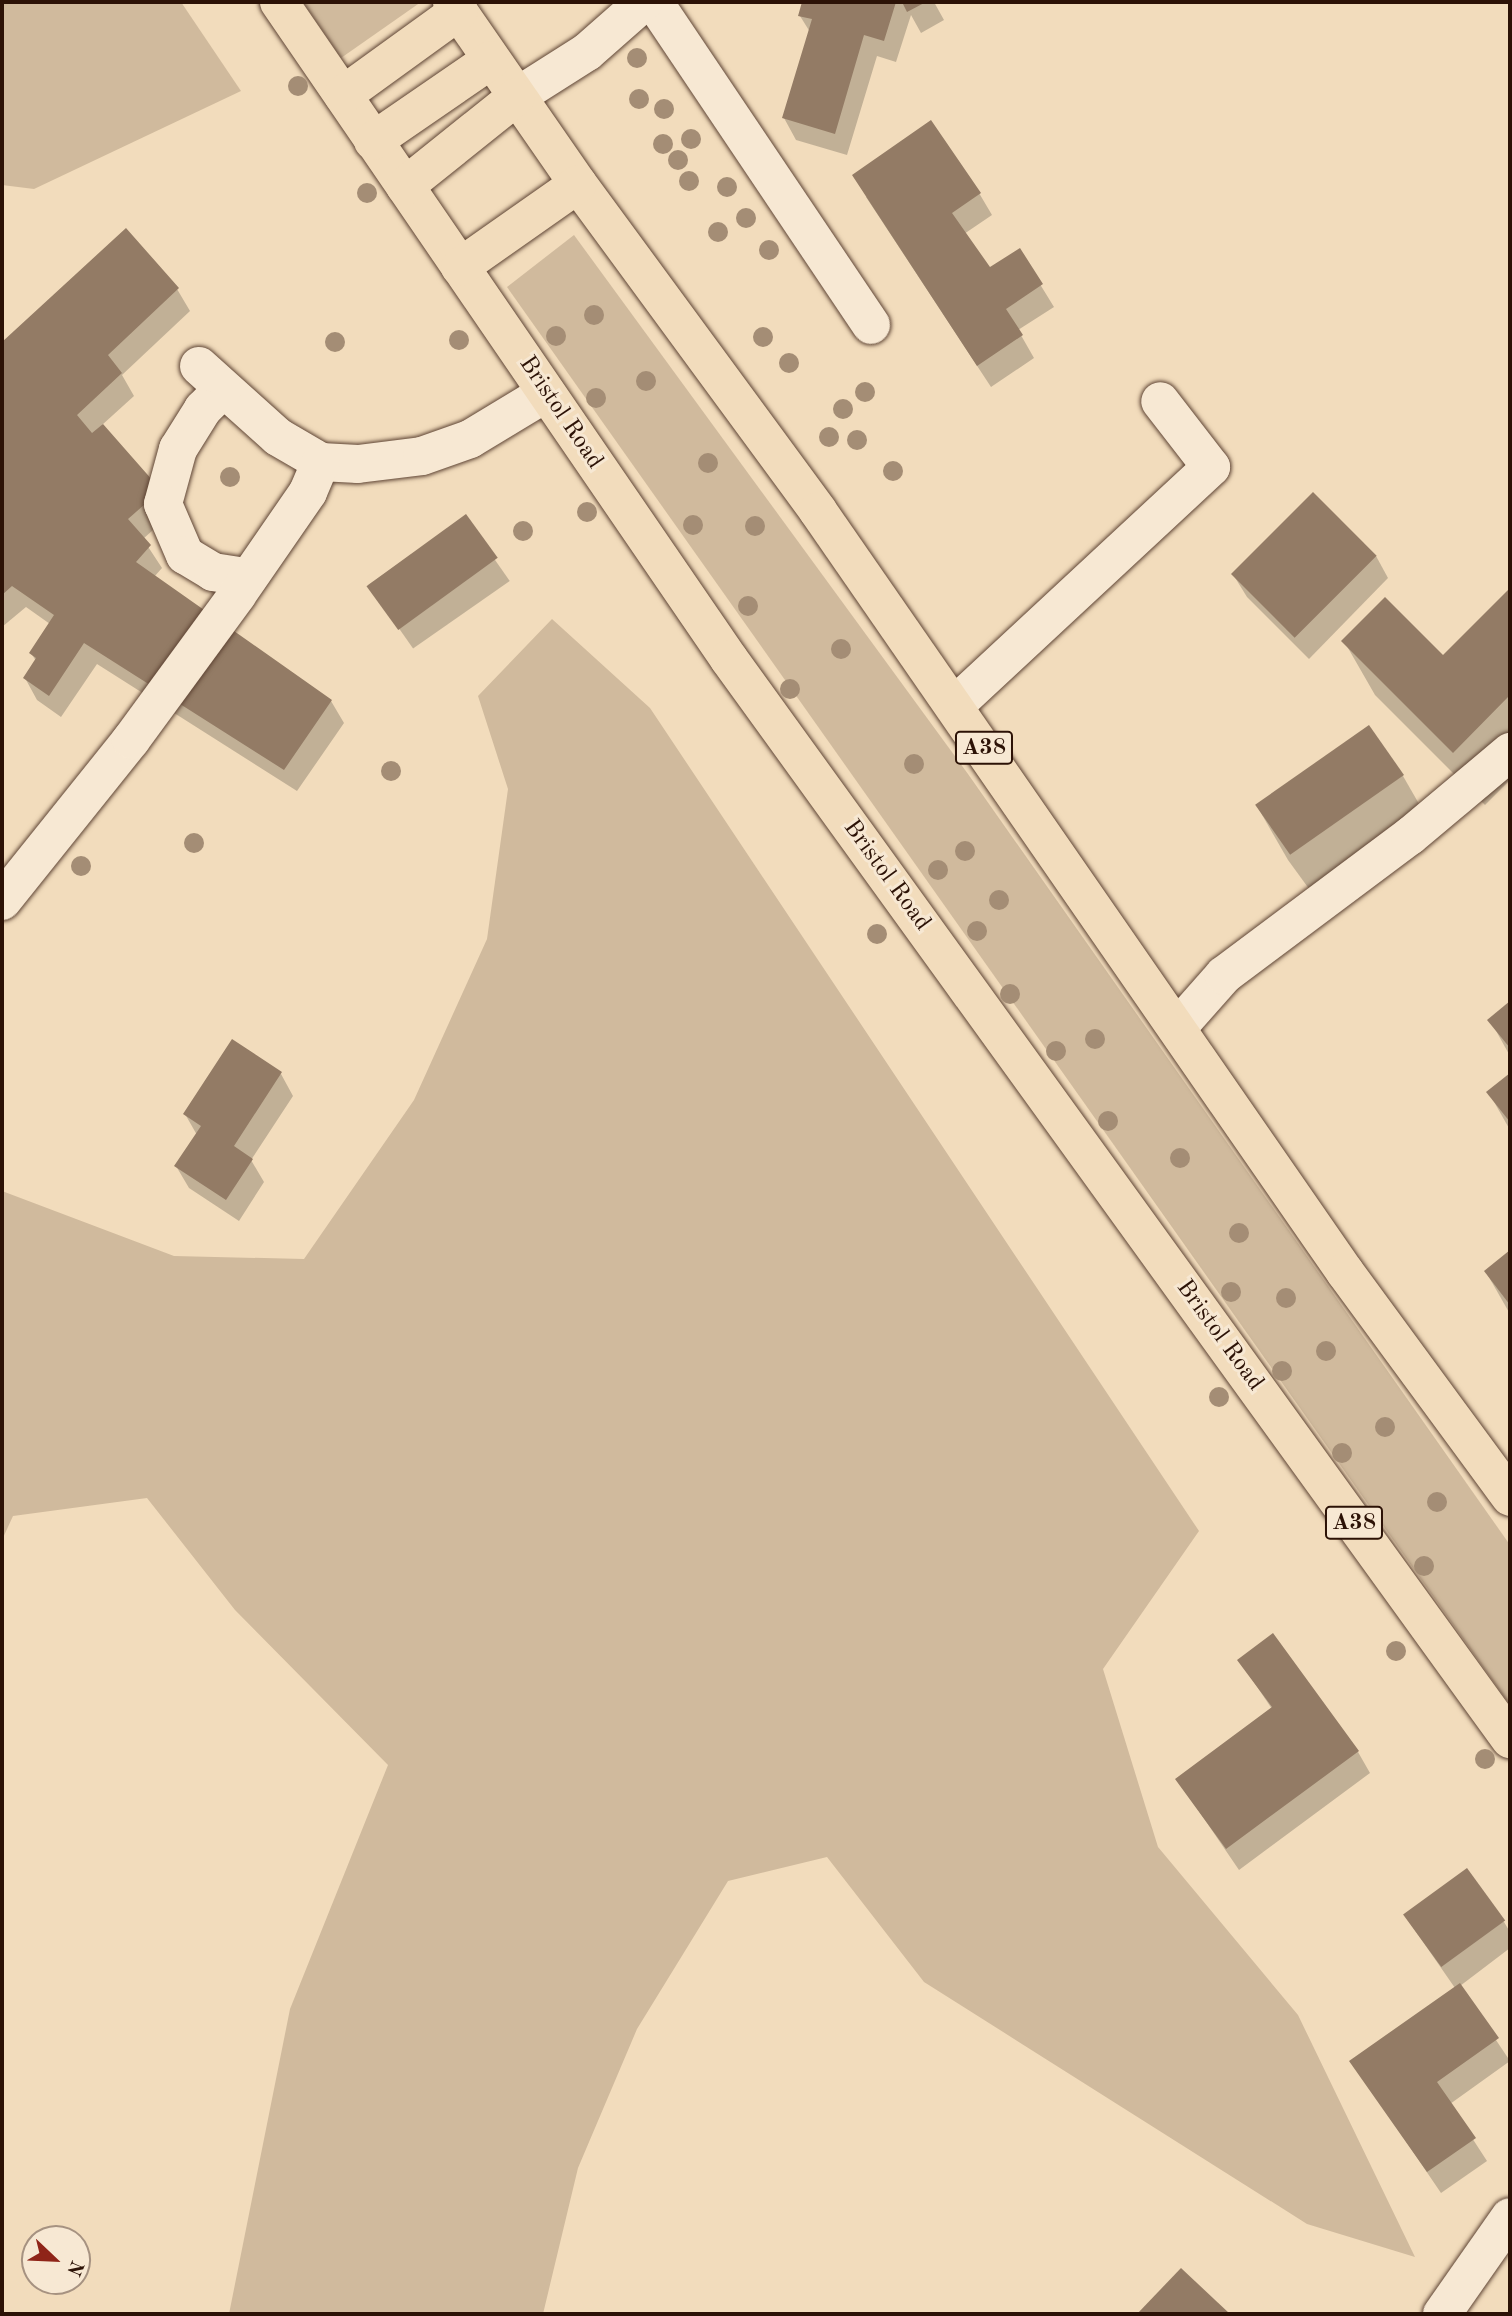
<!DOCTYPE html>
<html>
<head>
<meta charset="utf-8">
<style>
	body { margin:0 }
	#map { position:relative; width:1512px; height:2316px; overflow:hidden; background:#f2dcbc; font-family:"Old Standard TT",serif }
	div>[style] { position:absolute }
	[style*='--x'] { left:calc(var(--x)*1px); top:calc(var(--y)*1px); width:calc(var(--w)*1px); rotate:calc(var(--a)*1deg) }
	.green>* { inset:0; background:#d0ba9d }
	.shadow>* { inset:0; background:#0003; transform-origin:0 0 }
	.building>* { inset:0; background:#937b65; transform-origin:0 0 }
	.roads { filter:drop-shadow(0 0 2px #5e4434) drop-shadow(0 0 2px #5e4434) }
	.minor>* { height:38px; margin:-19px; padding:0 19px; transform-origin:19px; border-radius:19px; background:#f7e8d3 }
	.highway>* { height:38px; margin:-19px; padding:0 19px; transform-origin:19px; border-radius:19px; background:#f2dcbc }
	.trees>* { width:20px; height:20px; margin:-10px; border-radius:50%; background:#a48d75 }
	span { translate:-50% -50%; white-space:nowrap; text-align:center; line-height:1.15; -webkit-text-stroke:6px #f7e8d3; paint-order:stroke }
	.shield-label span { padding:2px 5px; background:#f7e8d3; border:2px solid; border-radius:5px; -webkit-text-stroke-width:0 }
	.shield-label { font-size:23px; color:#2c1206; font-weight:700 }
	.street-label { font-size:24px; color:#2c1206 }
	.frame { position:absolute; inset:0; border:4px solid #2c1206; pointer-events:none }
	.north { position:absolute; left:21px; top:2225px; width:70px; height:70px; box-sizing:border-box; background:#f7e8d3; border:2px solid #a69281; border-radius:50%; rotate:113deg; font-size:19px; font-weight:700; line-height:28px; text-align:center; color:#2c1206 }
	.north::after { content:''; display:block; margin:auto; width:24px; height:32px; background:#8f2418; clip-path:polygon(50% 0,100% 100%,50% 72%,0 100%) }
</style>
</head>
<body>
<div id="map">
	<div class="green">
		<div style="clip-path:polygon(2px 2px,181px 2px,241px 91px,34px 189px,2px 185px)"></div>
		<div style="clip-path:polygon(303px 2px,421px 2px,341px 58px)"></div>
		<div style="clip-path:polygon(574px 235px,968px 774px,1510px 1545px,1510px 1705px,507px 287px)"></div>
		<div style="clip-path:polygon(552px 619px,650px 708px,1199px 1531px,1103px 1669px,1158px 1847px,1298px 2015px,1415px 2257px,1307px 2224px,924px 1982px,827px 1857px,728px 1881px,637px 2029px,578px 2168px,543px 2314px,229px 2314px,290px 2009px,388px 1765px,235px 1610px,147px 1498px,13px 1516px,2px 1540px,2px 1191px,174px 1256px,304px 1259px,414px 1100px,487px 939px,508px 789px,478px 696px)"></div>
	</div>
	<div class="shadow">
		<div style="clip-path:polygon(804px 2px,934px 2px,944px 20px,921px 33px,911px 15px,896px 62px,877px 56px,847px 155px,796px 140px,784px 118px,810px 32px,800px 16px)"></div>
		<div style="clip-path:polygon(979px 193px,992px 215px,964px 234px,989px 270px,1019px 250px,1054px 307px,1018px 330px,1034px 358px,991px 387px,866px 197px)"></div>
		<div style="clip-path:polygon(125px 230px,177px 289px,190px 311px,122px 375px,134px 396px,102px 425px,172px 513px,143px 539px,162px 568px,154px 577px,331px 701px,344px 723px,297px 791px,97px 664px,61px 717px,37px 700px,25px 678px,36px 661px,31px 653px,50px 624px,26px 607px,2px 627px,2px 344px)"></div>
		<div style="left:465px;top:517px;width:78px;height:118px;rotate:55deg"></div>
		<div style="clip-path:polygon(1376px 556px,1388px 578px,1309px 659px,1247px 597px,1234px 576px)"></div>
		<div style="clip-path:polygon(1508px 593px,1510px 780px,1485px 805px,1375px 695px,1344px 641px,1443px 658px)"></div>
		<div style="clip-path:polygon(1369px 727px,1403px 776px,1434px 830px,1323px 908px,1288px 860px,1257px 806px)"></div>
		<div style="clip-path:polygon(1510px 1004px,1510px 1056px,1490px 1020px)"></div>
		<div style="clip-path:polygon(281px 1074px,293px 1096px,251px 1160px,264px 1182px,239px 1221px,189px 1188px,176px 1166px,197px 1135px,185px 1114px)"></div>
		<div style="clip-path:polygon(1510px 1076px,1510px 1130px,1489px 1093px)"></div>
		<div style="clip-path:polygon(1510px 1252px,1510px 1314px,1486px 1272px)"></div>
		<div style="clip-path:polygon(1239px 1660px,1358px 1752px,1370px 1773px,1239px 1870px,1177px 1779px,1272px 1709px)"></div>
		<div style="clip-path:polygon(1405px 1916px,1504px 1922px,1510px 1932px,1510px 1948px,1460px 1986px,1510px 2061px,1450px 2104px,1487px 2161px,1441px 2193px,1352px 2062px,1455px 1988px)"></div>
	</div>
	<div class="building">
		<div style="clip-path:polygon(802px 2px,896px 2px,884px 41px,864px 35px,835px 134px,782px 118px,812px 19px,798px 16px)"></div>
		<div style="clip-path:polygon(902px 2px,926px 2px,907px 12px)"></div>
		<div style="clip-path:polygon(931px 120px,981px 193px,952px 213px,990px 267px,1020px 248px,1043px 284px,1006px 309px,1023px 335px,977px 366px,852px 175px)"></div>
		<div style="clip-path:polygon(126px 228px,179px 288px,108px 355px,122px 373px,77px 415px,92px 433px,103px 424px,161px 490px,128px 519px,151px 545px,136px 562px,332px 700px,284px 770px,84px 643px,49px 696px,23px 678px,36px 658px,29px 653px,54px 615px,12px 586px,2px 595px,2px 342px)"></div>
		<div style="left:1313px;top:492px;width:90px;height:116px;rotate:45deg"></div>
		<div style="left:466px;top:514px;width:54px;height:123px;rotate:54deg"></div>
		<div style="clip-path:polygon(1508px 590px,1510px 695px,1453px 753px,1341px 641px,1385px 597px,1443px 655px)"></div>
		<div style="left:1369px;top:725px;width:61px;height:139px;rotate:55deg"></div>
		<div style="clip-path:polygon(1510px 1001px,1510px 1048px,1487px 1020px)"></div>
		<div style="clip-path:polygon(232px 1039px,282px 1072px,234px 1146px,253px 1159px,226px 1200px,174px 1166px,201px 1126px,183px 1114px)"></div>
		<div style="clip-path:polygon(1510px 1073px,1510px 1122px,1486px 1092px)"></div>
		<div style="clip-path:polygon(1510px 1250px,1510px 1305px,1484px 1271px)"></div>
		<div style="clip-path:polygon(1273px 1633px,1359px 1751px,1226px 1849px,1175px 1779px,1272px 1707px,1237px 1660px)"></div>
		<div style="left:1467px;top:1868px;width:65px;height:79px;rotate:54deg"></div>
		<div style="clip-path:polygon(1460px 1983px,1499px 2038px,1437px 2082px,1476px 2138px,1427px 2172px,1349px 2061px)"></div>
		<div style="clip-path:polygon(1181px 2268px,1230px 2314px,1137px 2314px)"></div>
	</div>
	<div class="roads">
		<div class="minor">
			<div style="--x:654;--y:2;--w:389;--a:56.1"></div>
			<div style="--x:516;--y:97;--w:84;--a:-32.4"></div>
			<div style="--x:587;--y:52;--w:76;--a:-41.3"></div>
			<div style="--x:199;--y:366;--w:106;--a:41.9"></div>
			<div style="--x:278;--y:437;--w:50;--a:30.2"></div>
			<div style="--x:321;--y:462;--w:37;--a:3"></div>
			<div style="--x:358;--y:464;--w:64;--a:-7.1"></div>
			<div style="--x:422;--y:456;--w:51;--a:-19.5"></div>
			<div style="--x:470;--y:439;--w:89;--a:-31.2"></div>
			<div style="--x:222;--y:390;--w:27;--a:135"></div>
			<div style="--x:203;--y:409;--w:47;--a:122"></div>
			<div style="--x:178;--y:449;--w:57;--a:105.3"></div>
			<div style="--x:163;--y:504;--w:56;--a:66.7"></div>
			<div style="--x:185;--y:555;--w:33;--a:31"></div>
			<div style="--x:213;--y:572;--w:36;--a:9"></div>
			<div style="--x:954;--y:706;--w:351;--a:-42.9"></div>
			<div style="--x:1211;--y:467;--w:83;--a:-127.7"></div>
			<div style="--x:2;--y:901;--w:206;--a:-51.3"></div>
			<div style="--x:131;--y:740;--w:180;--a:-53.8"></div>
			<div style="--x:237;--y:595;--w:125;--a:-55.4"></div>
			<div style="--x:308;--y:492;--w:33;--a:-67"></div>
			<div style="--x:1178;--y:1027;--w:69;--a:-48.5"></div>
			<div style="--x:1224;--y:975;--w:232;--a:-36.8"></div>
			<div style="--x:1410;--y:836;--w:131;--a:-40"></div>
			<div style="--x:1442;--y:2314;--w:118;--a:-55"></div>
		</div>
		<div class="highway">
			<div style="--x:279;--y:2;--w:796;--a:55.59"></div>
			<div style="--x:729;--y:659;--w:1333;--a:54.13"></div>
			<div style="--x:452;--y:2;--w:221;--a:55.3"></div>
			<div style="--x:578;--y:184;--w:406;--a:53.7"></div>
			<div style="--x:818;--y:511;--w:926;--a:55.3"></div>
			<div style="--x:1345;--y:1272;--w:279;--a:53.7"></div>
			<div style="--x:343;--y:95;--w:143;--a:-35.9"></div>
			<div style="--x:373;--y:141;--w:143;--a:-34.5"></div>
			<div style="--x:405;--y:186;--w:142;--a:-38.7"></div>
			<div style="--x:460;--y:267;--w:144;--a:-35.1"></div>
		</div>
	</div>
	<div class="trees">
		<div style="left:637px;top:58px"></div>
		<div style="left:298px;top:86px"></div>
		<div style="left:639px;top:99px"></div>
		<div style="left:664px;top:109px"></div>
		<div style="left:691px;top:139px"></div>
		<div style="left:663px;top:144px"></div>
		<div style="left:678px;top:160px"></div>
		<div style="left:689px;top:181px"></div>
		<div style="left:727px;top:187px"></div>
		<div style="left:367px;top:193px"></div>
		<div style="left:746px;top:218px"></div>
		<div style="left:718px;top:232px"></div>
		<div style="left:769px;top:250px"></div>
		<div style="left:594px;top:315px"></div>
		<div style="left:556px;top:336px"></div>
		<div style="left:763px;top:337px"></div>
		<div style="left:459px;top:340px"></div>
		<div style="left:335px;top:342px"></div>
		<div style="left:789px;top:363px"></div>
		<div style="left:646px;top:381px"></div>
		<div style="left:865px;top:392px"></div>
		<div style="left:596px;top:398px"></div>
		<div style="left:843px;top:409px"></div>
		<div style="left:829px;top:437px"></div>
		<div style="left:857px;top:440px"></div>
		<div style="left:708px;top:463px"></div>
		<div style="left:893px;top:471px"></div>
		<div style="left:230px;top:477px"></div>
		<div style="left:587px;top:512px"></div>
		<div style="left:693px;top:525px"></div>
		<div style="left:755px;top:526px"></div>
		<div style="left:523px;top:531px"></div>
		<div style="left:748px;top:606px"></div>
		<div style="left:841px;top:649px"></div>
		<div style="left:790px;top:689px"></div>
		<div style="left:914px;top:764px"></div>
		<div style="left:391px;top:771px"></div>
		<div style="left:194px;top:843px"></div>
		<div style="left:965px;top:851px"></div>
		<div style="left:81px;top:866px"></div>
		<div style="left:938px;top:870px"></div>
		<div style="left:999px;top:900px"></div>
		<div style="left:977px;top:931px"></div>
		<div style="left:877px;top:934px"></div>
		<div style="left:1010px;top:994px"></div>
		<div style="left:1095px;top:1039px"></div>
		<div style="left:1056px;top:1051px"></div>
		<div style="left:1108px;top:1121px"></div>
		<div style="left:1180px;top:1158px"></div>
		<div style="left:1239px;top:1233px"></div>
		<div style="left:1231px;top:1292px"></div>
		<div style="left:1286px;top:1298px"></div>
		<div style="left:1326px;top:1351px"></div>
		<div style="left:1282px;top:1371px"></div>
		<div style="left:1219px;top:1397px"></div>
		<div style="left:1385px;top:1427px"></div>
		<div style="left:1342px;top:1453px"></div>
		<div style="left:1437px;top:1502px"></div>
		<div style="left:1424px;top:1566px"></div>
		<div style="left:1396px;top:1651px"></div>
		<div style="left:1485px;top:1759px"></div>
	</div>
	<div class="shield-label">
		<span style="left:984px;top:748px">A38</span>
		<span style="left:1354px;top:1523px">A38</span>
	</div>
	<div class="street-label">
		<span style="left:560px;top:413px;rotate:56deg">Bristol Road</span>
		<span style="left:886px;top:876px;rotate:54deg">Bristol Road</span>
		<span style="left:1219px;top:1336px;rotate:54deg">Bristol Road</span>
	</div>
	<div class="frame"></div>
	<div class="north">N</div>
</div>
</body>
</html>
